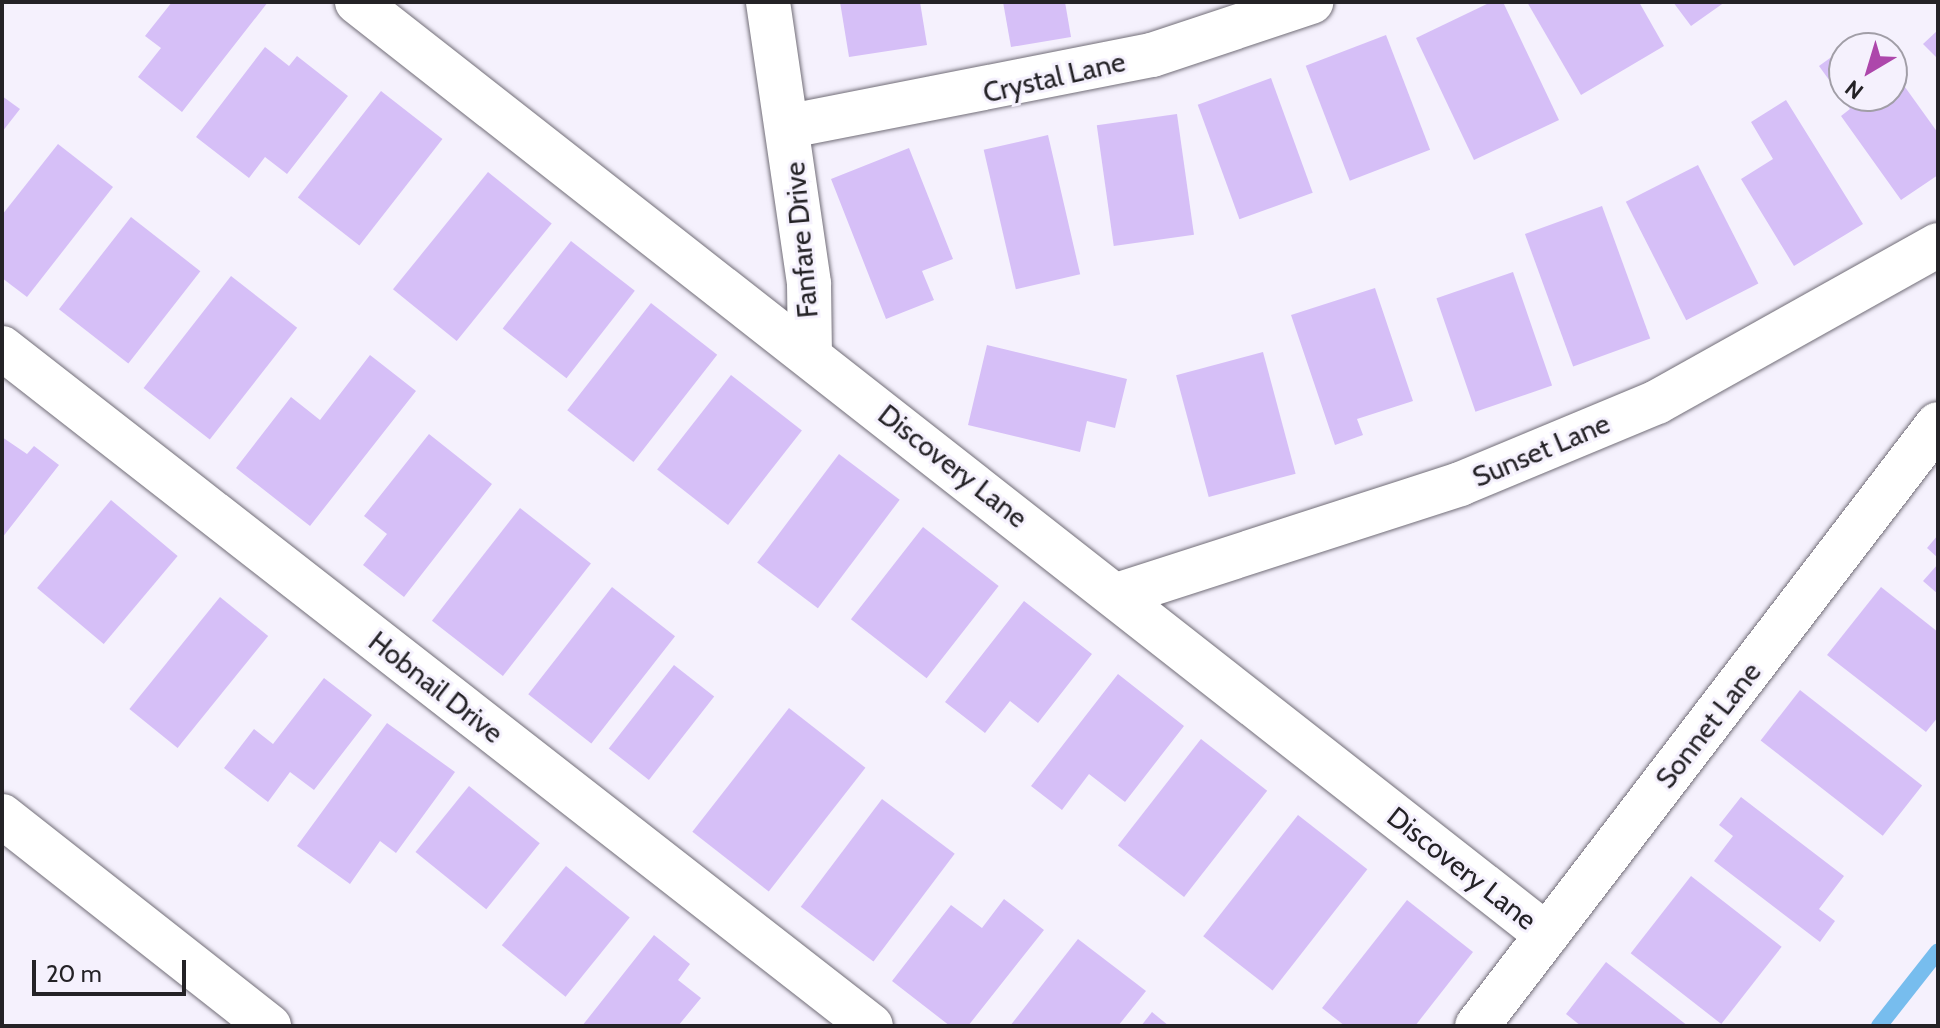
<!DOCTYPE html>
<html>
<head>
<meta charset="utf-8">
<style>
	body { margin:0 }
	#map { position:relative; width:1940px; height:1028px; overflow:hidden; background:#f5f1fd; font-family:Cabin,sans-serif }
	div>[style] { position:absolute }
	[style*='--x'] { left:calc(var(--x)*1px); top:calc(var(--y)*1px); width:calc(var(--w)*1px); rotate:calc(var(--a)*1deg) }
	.stream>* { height:16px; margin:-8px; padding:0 8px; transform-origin:8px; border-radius:8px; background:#77bdee }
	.building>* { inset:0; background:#d6bff7; transform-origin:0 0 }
	.roads { filter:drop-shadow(0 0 2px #726e78) drop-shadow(0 0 2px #726e78) }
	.street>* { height:44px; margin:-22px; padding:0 22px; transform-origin:22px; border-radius:22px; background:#fff }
	.secondary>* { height:44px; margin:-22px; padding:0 22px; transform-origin:22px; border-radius:22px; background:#fff }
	span { translate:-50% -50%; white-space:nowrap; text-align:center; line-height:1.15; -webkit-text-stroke:6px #f5f1fd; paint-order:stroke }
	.street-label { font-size:28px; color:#242226 }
	.frame { position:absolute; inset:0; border:4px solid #242226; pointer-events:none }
	.north { position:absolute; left:1828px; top:32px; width:80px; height:80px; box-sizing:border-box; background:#f5f1fd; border:2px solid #a19ea7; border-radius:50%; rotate:218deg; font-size:22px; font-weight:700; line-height:32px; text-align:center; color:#242226 }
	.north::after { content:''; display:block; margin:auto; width:28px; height:36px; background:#ad47ab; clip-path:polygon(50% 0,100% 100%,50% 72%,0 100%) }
	.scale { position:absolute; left:32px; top:960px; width:154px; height:36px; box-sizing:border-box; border:4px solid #242226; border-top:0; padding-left:10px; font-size:24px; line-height:28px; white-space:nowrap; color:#242226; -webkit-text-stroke:6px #f5f1fd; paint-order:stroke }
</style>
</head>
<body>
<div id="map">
	<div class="stream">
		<div style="--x:1879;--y:1026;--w:95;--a:-51.8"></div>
	</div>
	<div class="building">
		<div style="clip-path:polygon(172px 2px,268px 2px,182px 112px,138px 77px,161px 48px,145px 36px)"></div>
		<div style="clip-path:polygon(840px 2px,920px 2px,927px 45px,849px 57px)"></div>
		<div style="clip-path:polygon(1003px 2px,1065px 2px,1071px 37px,1011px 47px)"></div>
		<div style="clip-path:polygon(1491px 2px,1503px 2px,1559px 120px,1474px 160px,1416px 38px)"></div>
		<div style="clip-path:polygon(1527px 2px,1639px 2px,1664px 46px,1581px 95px)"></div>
		<div style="clip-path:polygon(1673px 2px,1725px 2px,1691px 26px)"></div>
		<div style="clip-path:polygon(1938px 30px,1938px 59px,1923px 44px)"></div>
		<div style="clip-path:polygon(1866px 32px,1877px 48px,1844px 48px,1844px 96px,1892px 96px,1892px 69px,1938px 133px,1938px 175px,1901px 200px,1841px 116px,1850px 109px,1819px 66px)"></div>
		<div style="left:1386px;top:35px;width:123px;height:86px;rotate:69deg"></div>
		<div style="clip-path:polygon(265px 47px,289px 66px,297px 56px,348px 96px,287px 174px,265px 157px,249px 178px,196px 137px)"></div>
		<div style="left:1271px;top:78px;width:122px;height:78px;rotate:70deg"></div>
		<div style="left:381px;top:91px;width:78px;height:135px;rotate:38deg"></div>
		<div style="clip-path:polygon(2px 96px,20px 109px,2px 132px)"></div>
		<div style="clip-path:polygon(1786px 100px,1863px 224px,1794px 266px,1741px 179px,1773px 159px,1751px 122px)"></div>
		<div style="left:1177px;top:114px;width:122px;height:81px;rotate:82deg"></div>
		<div style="left:1048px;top:135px;width:143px;height:66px;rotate:77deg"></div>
		<div style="clip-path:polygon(58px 144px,113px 187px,27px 297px,2px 278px,2px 215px)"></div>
		<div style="clip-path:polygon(909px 148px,953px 259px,922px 271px,934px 300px,886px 319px,831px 179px)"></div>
		<div style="left:1698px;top:165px;width:133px;height:81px;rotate:63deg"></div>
		<div style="left:488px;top:172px;width:82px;height:151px;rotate:39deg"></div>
		<div style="left:1602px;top:206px;width:141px;height:82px;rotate:70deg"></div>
		<div style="left:131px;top:217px;width:88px;height:117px;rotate:38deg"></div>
		<div style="left:571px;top:241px;width:81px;height:111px;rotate:38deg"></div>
		<div style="left:1513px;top:272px;width:120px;height:81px;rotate:71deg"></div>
		<div style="left:231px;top:276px;width:84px;height:142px;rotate:38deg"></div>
		<div style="clip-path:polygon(1375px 288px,1413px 401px,1357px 419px,1363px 435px,1335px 445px,1291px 315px)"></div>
		<div style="left:651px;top:303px;width:84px;height:136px;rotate:38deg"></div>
		<div style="clip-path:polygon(987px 345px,1127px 379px,1115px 428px,1087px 421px,1080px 452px,968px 425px)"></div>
		<div style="left:1263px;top:352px;width:126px;height:90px;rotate:75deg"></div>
		<div style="clip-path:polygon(370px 355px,416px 391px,310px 526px,236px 468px,291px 397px,320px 420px)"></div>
		<div style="left:731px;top:375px;width:90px;height:120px;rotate:38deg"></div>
		<div style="clip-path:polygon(429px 434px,492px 484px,404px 597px,363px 565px,387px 534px,364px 516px)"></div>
		<div style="clip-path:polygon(2px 437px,27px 454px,34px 446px,59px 465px,2px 538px)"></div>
		<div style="left:839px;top:454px;width:76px;height:136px;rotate:37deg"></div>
		<div style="left:111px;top:500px;width:87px;height:115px;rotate:40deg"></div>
		<div style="left:520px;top:508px;width:90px;height:143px;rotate:38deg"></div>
		<div style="left:923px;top:527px;width:96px;height:117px;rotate:38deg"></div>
		<div style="clip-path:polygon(1938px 535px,1938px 558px,1927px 548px)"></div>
		<div style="clip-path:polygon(1938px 564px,1938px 594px,1923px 581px)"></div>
		<div style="left:612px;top:587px;width:80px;height:136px;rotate:38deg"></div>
		<div style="clip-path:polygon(1881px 587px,1938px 632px,1938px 717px,1926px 732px,1827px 655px)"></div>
		<div style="left:220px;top:597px;width:62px;height:144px;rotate:39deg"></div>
		<div style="clip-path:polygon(1024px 601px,1092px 654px,1038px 723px,1010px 701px,985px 733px,945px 702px)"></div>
		<div style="left:674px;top:665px;width:51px;height:106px;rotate:38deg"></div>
		<div style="clip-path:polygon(1118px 674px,1184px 726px,1125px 802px,1089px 774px,1062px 810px,1031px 786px)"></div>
		<div style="clip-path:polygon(324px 678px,372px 715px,314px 790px,290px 772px,268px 802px,224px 768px,254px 729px,273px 744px)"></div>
		<div style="left:1800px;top:690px;width:155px;height:64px;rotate:38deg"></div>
		<div style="left:789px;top:708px;width:97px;height:157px;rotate:38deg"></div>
		<div style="clip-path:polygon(387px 723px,455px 772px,396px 853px,380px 841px,350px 884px,297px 846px)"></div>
		<div style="left:1201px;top:739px;width:84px;height:135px;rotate:38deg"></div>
		<div style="left:469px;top:786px;width:91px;height:85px;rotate:39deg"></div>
		<div style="clip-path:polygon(1741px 797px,1844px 876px,1819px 909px,1835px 921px,1820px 942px,1714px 861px,1733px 836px,1719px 825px)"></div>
		<div style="left:882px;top:799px;width:91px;height:135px;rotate:37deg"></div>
		<div style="left:1298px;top:815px;width:88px;height:154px;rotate:38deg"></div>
		<div style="left:566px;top:866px;width:82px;height:102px;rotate:39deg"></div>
		<div style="left:1691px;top:876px;width:115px;height:98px;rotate:38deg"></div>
		<div style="clip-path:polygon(1004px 899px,1044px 930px,968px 1026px,950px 1026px,892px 981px,951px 905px,982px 928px)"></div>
		<div style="clip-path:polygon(1407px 900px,1473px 952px,1415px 1026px,1345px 1026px,1322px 1008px)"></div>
		<div style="clip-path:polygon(654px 935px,690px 964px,678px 980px,701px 998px,678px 1026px,582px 1026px)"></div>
		<div style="clip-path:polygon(1078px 939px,1146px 991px,1118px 1026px,1010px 1026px)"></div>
		<div style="clip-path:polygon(1606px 962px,1688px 1026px,1581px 1026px,1566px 1014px)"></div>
		<div style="clip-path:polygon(1152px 1012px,1169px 1026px,1141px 1026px)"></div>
	</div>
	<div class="roads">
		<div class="street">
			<div style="--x:357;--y:2;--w:1512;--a:38.1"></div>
			<div style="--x:768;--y:2;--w:285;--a:81.7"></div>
			<div style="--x:809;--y:284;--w:70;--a:89.2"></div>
			<div style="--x:790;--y:126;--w:369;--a:-11.1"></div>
			<div style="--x:1152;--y:55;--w:168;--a:-18.4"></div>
			<div style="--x:2;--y:348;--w:1102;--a:37.96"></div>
			<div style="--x:1117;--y:595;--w:361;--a:-17.9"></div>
			<div style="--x:1460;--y:484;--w:213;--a:-22.6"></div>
			<div style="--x:1657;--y:402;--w:322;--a:-29.2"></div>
			<div style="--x:1477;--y:1026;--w:758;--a:-52.56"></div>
		</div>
		<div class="secondary">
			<div style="--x:2;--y:816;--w:340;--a:38.2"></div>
		</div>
	</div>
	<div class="street-label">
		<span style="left:1054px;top:77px;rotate:-13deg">Crystal Lane</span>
		<span style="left:801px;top:240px;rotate:-95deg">Fanfare Drive</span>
		<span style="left:1541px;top:450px;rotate:-23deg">Sunset Lane</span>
		<span style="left:953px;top:466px;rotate:38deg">Discovery Lane</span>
		<span style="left:436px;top:687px;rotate:38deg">Hobnail Drive</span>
		<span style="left:1708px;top:725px;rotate:-52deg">Sonnet Lane</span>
		<span style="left:1462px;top:868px;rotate:38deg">Discovery Lane</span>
	</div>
	<div class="frame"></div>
	<div class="north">N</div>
	<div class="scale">20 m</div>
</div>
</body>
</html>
